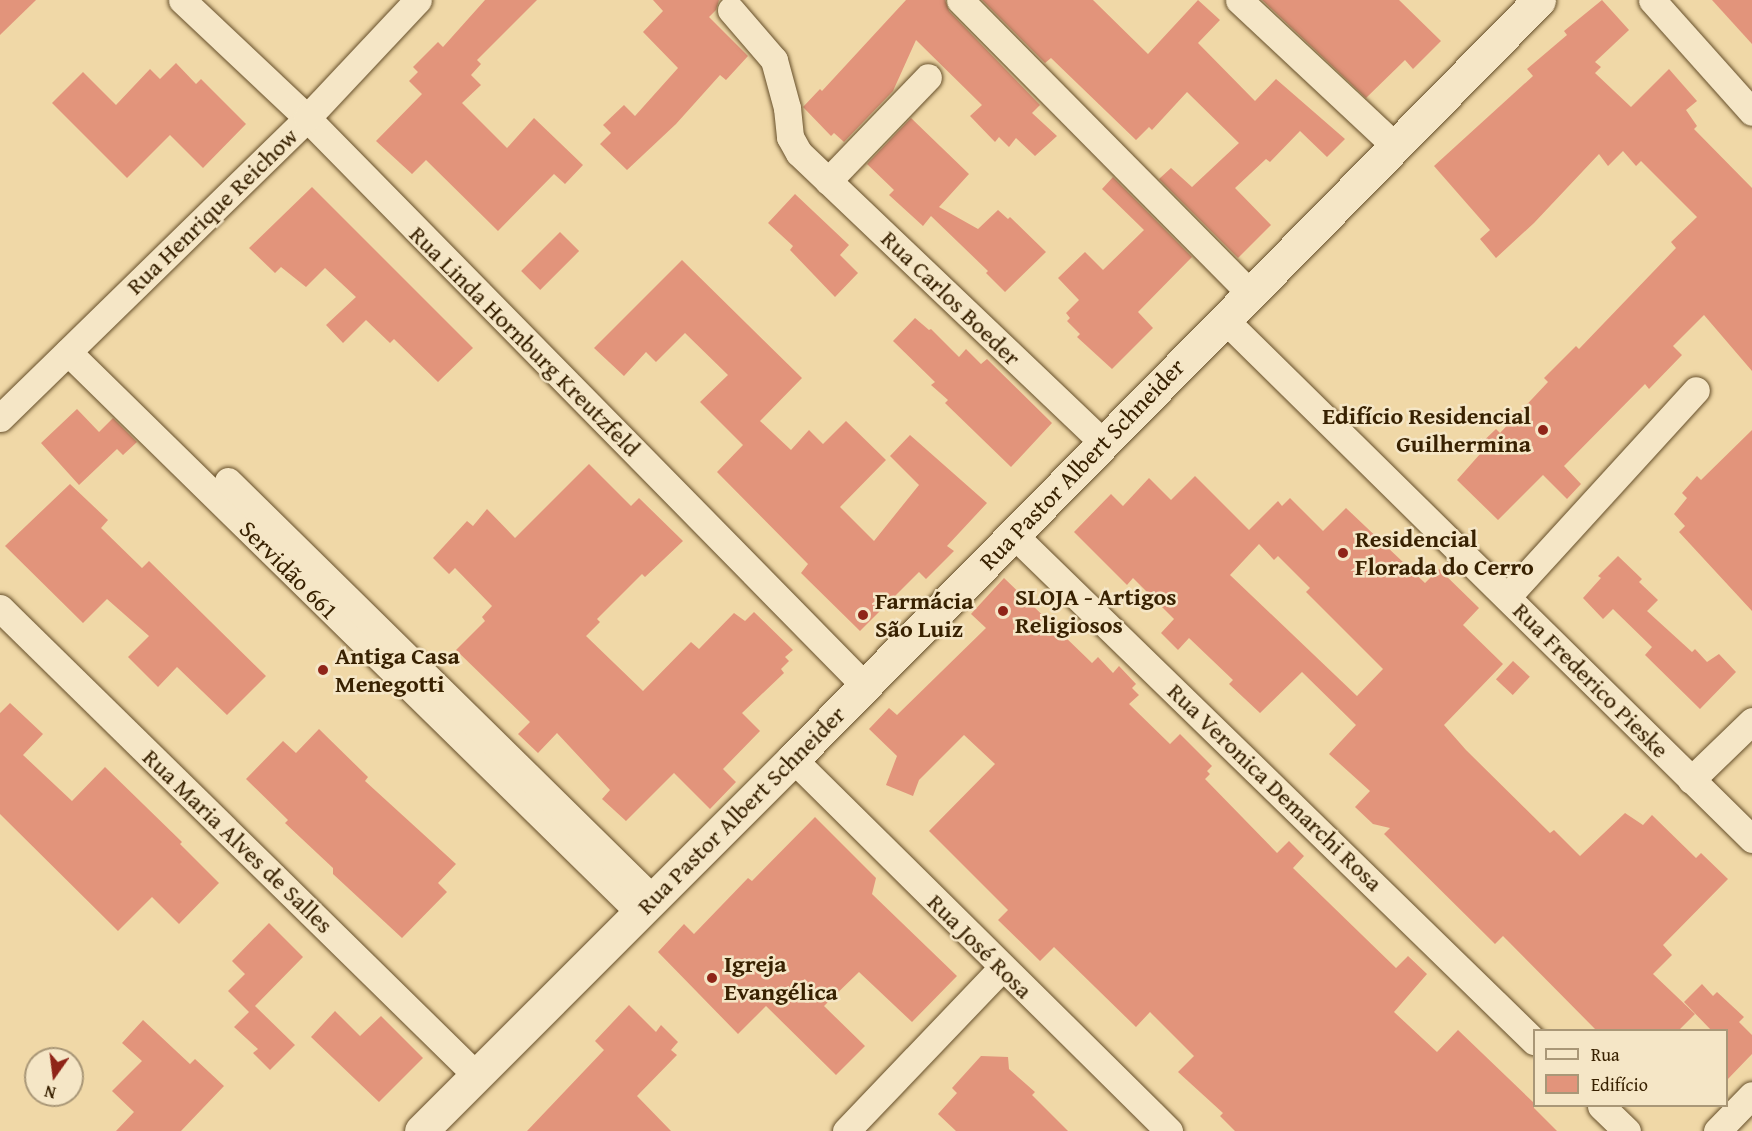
<!DOCTYPE html>
<html>
<head>
<meta charset="utf-8">
<style>
	body { margin:0 }
	#map { position:relative; width:1752px; height:1131px; overflow:hidden; background:#f0d8a7; font-family:"Gentium Book Plus",serif }
	div>[style] { position:absolute }
	[style*='--x'] { left:calc(var(--x)*1px); top:calc(var(--y)*1px); width:calc(var(--w)*1px); rotate:calc(var(--a)*1deg) }
	.building>* { inset:0; background:#e2947b; transform-origin:0 0 }
	.roads { filter:drop-shadow(0 0 2px #664f2a) drop-shadow(0 0 2px #664f2a) }
	.street>* { height:27px; margin:-13.5px; padding:0 13.5px; transform-origin:13.5px; border-radius:13.5px; background:#f5e6c6 }
	.secondary>* { height:33px; margin:-16.5px; padding:0 16.5px; transform-origin:16.5px; border-radius:16.5px; background:#f5e6c6 }
	.dots>* { width:16px; height:16px; translate:-50% -50%; box-sizing:border-box; border:3px solid #f5e6c6; border-radius:50% }
	span { translate:-50% -50%; white-space:nowrap; text-align:center; line-height:1.15; -webkit-text-stroke:5px #f5e6c6; paint-order:stroke }
	.street-label { font-size:24px; color:#382101 }
	.poi-label { font-size:24px; color:#382101; font-weight:700 }
	.right { translate:-100% -50%; text-align:right }
	.left { translate:0 -50%; text-align:left }
	.legend { position:absolute; left:1533px; top:1029px; width:195px; height:78px; box-sizing:border-box; background:#f5e6c6; border:2px solid #a99777; margin:0; padding:8px 10px; list-style:none; font-size:18px; color:#382101 }
	.legend li { display:flex; align-items:center; gap:12px; height:30px }
	.legend b { width:30px; border:2px solid #a99777 }
	.north { position:absolute; left:24px; top:1047px; width:60px; height:60px; box-sizing:border-box; background:#f5e6c6; border:2px solid #a99777; border-radius:50%; rotate:194deg; font-size:16px; font-weight:700; line-height:24px; text-align:center; color:#382101 }
	.north::after { content:''; display:block; margin:auto; width:21px; height:27px; background:#8f2418; clip-path:polygon(50% 0,100% 100%,50% 72%,0 100%) }
</style>
</head>
<body>
<div id="map">
	<div class="building">
		<div style="clip-path:polygon(0 0,36px 0,0 35px)"></div>
		<div style="clip-path:polygon(485px 0,537px 0,477px 60px,481px 64px,471px 75px,481px 85px,462px 103px,507px 148px,534px 118px,583px 165px,565px 184px,554px 174px,498px 231px,426px 160px,412px 174px,376px 141px,422px 94px,409px 81px,418px 72px,413px 67px,438px 42px,443px 47px)"></div>
		<div style="clip-path:polygon(653px 0,719px 0,716px 10px,709px 17px,748px 56px,726px 80px,720px 75px,676px 124px,627px 170px,600px 144px,611px 133px,603px 125px,624px 105px,635px 116px,678px 68px,643px 32px,663px 11px)"></div>
		<div style="clip-path:polygon(906px 0,945px 0,949px 11px,1040px 105px,1032px 113px,1057px 136px,1035px 156px,1016px 138px,1009px 147px,999px 137px,995px 142px,970px 116px,982px 105px,916px 40px,893px 91px,844px 142px,834px 133px,831px 136px,803px 107px,820px 89px,822px 91px)"></div>
		<div style="clip-path:polygon(982px 0,1093px 0,1148px 54px,1198px 0,1220px 20px,1198px 43px,1255px 101px,1276px 79px,1345px 139px,1327px 157px,1300px 131px,1270px 162px,1266px 159px,1235px 188px,1271px 225px,1238px 258px,1159px 179px,1171px 168px,1192px 187px,1239px 143px,1187px 92px,1152px 130px,1149px 127px,1136px 140px,1051px 58px,1045px 63px)"></div>
		<div style="clip-path:polygon(1262px 0,1399px 0,1441px 41px,1413px 69px,1405px 60px,1366px 98px)"></div>
		<div style="clip-path:polygon(1602px 0,1629px 30px,1595px 62px,1601px 67px,1595px 73px,1631px 107px,1669px 69px,1697px 101px,1686px 110px,1697px 126px,1694px 129px,1752px 188px,1752px 371px,1704px 315px,1673px 346px,1682px 355px,1649px 389px,1645px 384px,1564px 466px,1581px 484px,1567px 499px,1543px 475px,1498px 520px,1457px 480px,1480px 454px,1475px 449px,1496px 429px,1500px 433px,1548px 382px,1544px 378px,1576px 346px,1579px 349px,1676px 248px,1671px 242px,1697px 217px,1641px 161px,1636px 166px,1623px 151px,1608px 166px,1599px 154px,1534px 223px,1496px 258px,1480px 239px,1490px 230px,1434px 166px,1533px 76px,1527px 69px,1567px 35px,1564px 31px)"></div>
		<div style="clip-path:polygon(1712px 0,1752px 0,1752px 44px)"></div>
		<div style="clip-path:polygon(176px 63px,196px 84px,201px 79px,246px 124px,203px 168px,170px 135px,127px 178px,52px 103px,83px 72px,116px 105px,150px 69px,160px 79px)"></div>
		<div style="clip-path:polygon(911px 118px,969px 174px,939px 207px,978px 229px,998px 210px,1008px 219px,1010px 217px,1046px 252px,1005px 292px,986px 273px,988px 271px,931px 216px,923px 226px,889px 195px,894px 190px,867px 164px)"></div>
		<div style="clip-path:polygon(1113px 177px,1192px 257px,1138px 312px,1153px 328px,1112px 369px,1077px 337px,1080px 334px,1067px 321px,1070px 318px,1066px 313px,1079px 300px,1058px 278px,1085px 252px,1103px 270px,1144px 230px,1102px 189px)"></div>
		<div style="clip-path:polygon(312px 187px,473px 348px,438px 382px,394px 339px,390px 343px,366px 320px,343px 343px,326px 325px,356px 297px,325px 268px,306px 287px,281px 267px,275px 273px,249px 248px)"></div>
		<div style="clip-path:polygon(795px 194px,849px 245px,840px 255px,858px 273px,835px 297px,790px 250px,793px 246px,768px 223px)"></div>
		<div style="left:560px;top:232px;width:27px;height:55px;rotate:45deg"></div>
		<div style="clip-path:polygon(682px 260px,802px 378px,760px 421px,791px 450px,809px 430px,823px 444px,846px 421px,886px 460px,840px 507px,874px 541px,919px 485px,890px 456px,910px 435px,987px 503px,947px 546px,954px 551px,926px 579px,919px 572px,860px 631px,801px 573px,808px 564px,717px 472px,743px 445px,700px 402px,728px 375px,685px 333px,656px 362px,646px 352px,624px 376px,594px 348px)"></div>
		<div style="clip-path:polygon(915px 318px,929px 330px,931px 329px,959px 357px,966px 349px,981px 364px,987px 359px,1052px 423px,1011px 467px,945px 403px,948px 400px,931px 385px,935px 382px,893px 341px)"></div>
		<div style="clip-path:polygon(77px 409px,99px 432px,113px 418px,137px 442px,123px 455px,117px 449px,79px 485px,41px 443px)"></div>
		<div style="clip-path:polygon(1752px 430px,1752px 611px,1679px 532px,1685px 526px,1674px 514px,1687px 498px,1682px 493px,1697px 476px,1701px 480px)"></div>
		<div style="clip-path:polygon(589px 464px,631px 506px,639px 498px,683px 541px,645px 577px,642px 574px,597px 619px,600px 622px,586px 636px,643px 691px,691px 642px,699px 649px,734px 613px,745px 621px,754px 612px,793px 650px,785px 657px,789px 661px,781px 669px,784px 673px,742px 713px,760px 731px,723px 769px,736px 782px,710px 809px,674px 773px,626px 821px,602px 799px,610px 790px,557px 733px,538px 753px,518px 734px,530px 722px,456px 650px,485px 621px,482px 617px,492px 606px,455px 568px,449px 574px,433px 558px,467px 521px,473px 526px,487px 509px,515px 538px)"></div>
		<div style="clip-path:polygon(evenodd,1195px 476px,1249px 530px,1278px 501px,1282px 506px,1290px 498px,1323px 531px,1346px 508px,1425px 583px,1439px 569px,1479px 608px,1463px 625px,1503px 664px,1444px 725px,1466px 750px,1550px 833px,1554px 830px,1580px 856px,1625px 813px,1643px 825px,1652px 815px,1696px 858px,1701px 853px,1728px 879px,1663px 945px,1672px 955px,1653px 974px,1695px 1014px,1679px 1030px,1596px 1030px,1503px 936px,1495px 944px,1384px 834px,1390px 828px,1373px 824px,1355px 807px,1370px 791px,1329px 754px,1356px 725px,1302px 672px,1260px 713px,1229px 684px,1233px 680px,1189px 638px,1178px 650px,1161px 633px,1174px 619px,1133px 578px,1127px 585px,1074px 532px,1111px 494px,1123px 506px,1149px 478px,1171px 500px,1195px 476px,1259px 544px,1274px 560px,1278px 556px,1310px 588px,1306px 592px,1383px 669px,1357px 696px,1230px 575px,1259px 544px)"></div>
		<div style="clip-path:polygon(70px 484px,108px 520px,101px 528px,142px 568px,149px 561px,266px 676px,227px 715px,177px 667px,158px 687px,128px 657px,149px 636px,107px 599px,83px 623px,5px 546px)"></div>
		<div style="clip-path:polygon(1618px 556px,1642px 579px,1639px 582px,1658px 600px,1647px 611px,1692px 652px,1695px 649px,1707px 662px,1719px 654px,1736px 672px,1700px 709px,1645px 655px,1652px 647px,1613px 609px,1603px 619px,1583px 598px,1601px 578px,1598px 576px)"></div>
		<div style="clip-path:polygon(1004px 578px,1092px 663px,1098px 657px,1113px 673px,1119px 666px,1136px 684px,1132px 688px,1139px 695px,1129px 704px,1170px 744px,1180px 734px,1212px 766px,1207px 771px,1210px 774px,1205px 779px,1277px 853px,1289px 841px,1304px 856px,1293px 868px,1396px 968px,1408px 956px,1427px 974px,1394px 1012px,1437px 1052px,1458px 1030px,1534px 1103px,1534px 1108px,1557px 1131px,1235px 1131px,1220px 1116px,1223px 1113px,1178px 1072px,1194px 1056px,1150px 1012px,1136px 1027px,1054px 947px,1040px 961px,998px 920px,1008px 910px,929px 831px,995px 764px,964px 735px,919px 780px,913px 796px,886px 785px,897px 756px,869px 729px,889px 708px,897px 715px,986px 628px,971px 614px)"></div>
		<div style="left:1513px;top:661px;width:23px;height:25px;rotate:43deg"></div>
		<div style="clip-path:polygon(10px 703px,43px 734px,23px 755px,72px 801px,105px 767px,182px 842px,180px 844px,219px 883px,179px 924px,152px 897px,118px 931px,0 814px,0 713px)"></div>
		<div style="clip-path:polygon(319px 729px,368px 777px,365px 781px,456px 864px,438px 883px,447px 892px,402px 938px,333px 874px,333px 868px,285px 823px,288px 820px,246px 779px,283px 741px,296px 753px)"></div>
		<div style="clip-path:polygon(815px 817px,876px 878px,872px 894px,957px 976px,912px 1022px,859px 972px,824px 1006px,865px 1046px,836px 1075px,766px 1006px,738px 1034px,658px 952px,684px 924px,694px 934px,748px 878px,752px 881px)"></div>
		<div style="clip-path:polygon(269px 923px,303px 957px,255px 1006px,295px 1045px,270px 1070px,253px 1053px,258px 1049px,234px 1027px,249px 1012px,228px 991px,245px 974px,232px 961px)"></div>
		<div style="clip-path:polygon(1702px 984px,1713px 996px,1717px 992px,1744px 1017px,1739px 1022px,1752px 1035px,1752px 1054px,1726px 1081px,1726px 1030px,1711px 1030px,1684px 1002px)"></div>
		<div style="clip-path:polygon(629px 1005px,656px 1032px,661px 1025px,678px 1042px,671px 1050px,677px 1055px,637px 1096px,671px 1131px,527px 1131px,604px 1050px,595px 1041px)"></div>
		<div style="clip-path:polygon(335px 1011px,360px 1036px,381px 1016px,423px 1058px,379px 1102px,311px 1037px)"></div>
		<div style="clip-path:polygon(143px 1020px,190px 1064px,195px 1059px,224px 1086px,181px 1131px,116px 1131px,134px 1112px,112px 1091px,142px 1061px,122px 1043px)"></div>
		<div style="clip-path:polygon(981px 1056px,1008px 1057px,1009px 1069px,1035px 1092px,1032px 1095px,1068px 1131px,956px 1131px,938px 1114px,957px 1093px,952px 1088px)"></div>
	</div>
	<div class="roads">
		<div class="street">
			<div style="--x:182;--y:0;--w:172;--a:43.3"></div>
			<div style="--x:307;--y:118;--w:795;--a:45.51"></div>
			<div style="--x:960;--y:0;--w:412;--a:45.3"></div>
			<div style="--x:1239;--y:0;--w:214;--a:43.1"></div>
			<div style="--x:1652;--y:0;--w:150;--a:48.2"></div>
			<div style="--x:731;--y:10;--w:66;--a:49.3"></div>
			<div style="--x:774;--y:60;--w:50;--a:74.8"></div>
			<div style="--x:787;--y:108;--w:29;--a:84"></div>
			<div style="--x:790;--y:137;--w:18;--a:61"></div>
			<div style="--x:799;--y:153;--w:419;--a:43.6"></div>
			<div style="--x:828;--y:181;--w:144;--a:-46.1"></div>
			<div style="--x:1224;--y:319;--w:741;--a:44.56"></div>
			<div style="--x:68;--y:352;--w:801;--a:44.44"></div>
			<div style="--x:0;--y:418;--w:429;--a:-44.3"></div>
			<div style="--x:307;--y:118;--w:162;--a:-46.8"></div>
			<div style="--x:228;--y:481;--w:598;--a:44.53"></div>
			<div style="--x:1014;--y:535;--w:726;--a:44.22"></div>
			<div style="--x:1507;--y:597;--w:280;--a:-47.6"></div>
			<div style="--x:0;--y:608;--w:667;--a:44.45"></div>
			<div style="--x:793;--y:759;--w:529;--a:44.69"></div>
			<div style="--x:1691;--y:780;--w:85;--a:-44"></div>
			<div style="--x:1601;--y:1106;--w:36;--a:44"></div>
			<div style="--x:846;--y:1131;--w:226;--a:-46.3"></div>
			<div style="--x:1717;--y:1131;--w:50;--a:-45.8"></div>
		</div>
		<div class="secondary">
			<div style="--x:421;--y:1131;--w:526;--a:-45"></div>
			<div style="--x:793;--y:759;--w:1064;--a:-45.49"></div>
		</div>
	</div>
	<div class="dots">
		<div style="left:1543px;top:430px;background:#8f2418"></div>
		<div style="left:1343px;top:553px;background:#8f2418"></div>
		<div style="left:1003px;top:611px;background:#8f2418"></div>
		<div style="left:863px;top:615px;background:#8f2418"></div>
		<div style="left:323px;top:670px;background:#8f2418"></div>
		<div style="left:712px;top:978px;background:#8f2418"></div>
	</div>
	<div class="street-label">
		<span style="left:212px;top:211px;rotate:-44deg">Rua Henrique Reichow</span>
		<span style="left:951px;top:298px;rotate:44deg">Rua Carlos Boeder</span>
		<span style="left:525px;top:341px;rotate:45deg">Rua Linda Hornburg Kreutzfeld</span>
		<span style="left:1082px;top:464px;rotate:-46deg">Rua Pastor Albert Schneider</span>
		<span style="left:289px;top:570px;rotate:45deg">Servidão 661</span>
		<span style="left:1591px;top:680px;rotate:45deg">Rua Frederico Pieske</span>
		<span style="left:1275px;top:787px;rotate:44deg">Rua Veronica Demarchi Rosa</span>
		<span style="left:741px;top:810px;rotate:-45deg">Rua Pastor Albert Schneider</span>
		<span style="left:238px;top:841px;rotate:44deg">Rua Maria Alves de Salles</span>
		<span style="left:980px;top:946px;rotate:45deg">Rua José Rosa</span>
	</div>
	<div class="poi-label">
		<span class="right" style="left:1531px;top:430px">Edifício Residencial<br>Guilhermina</span>
		<span class="left" style="left:1355px;top:553px">Residencial<br>Florada do Cerro</span>
		<span class="left" style="left:1015px;top:611px">SLOJA - Artigos<br>Religiosos</span>
		<span class="left" style="left:875px;top:615px">Farmácia<br>São Luiz</span>
		<span class="left" style="left:335px;top:670px">Antiga Casa<br>Menegotti</span>
		<span class="left" style="left:724px;top:978px">Igreja<br>Evangélica</span>
	</div>
	<ul class="legend">
	<li><b style="height:8px;background:#f5e6c6"></b>Rua</li>
	<li><b style="height:16px;background:#e2947b"></b>Edifício</li>
	</ul>
	<div class="north">N</div>
</div>
</body>
</html>
